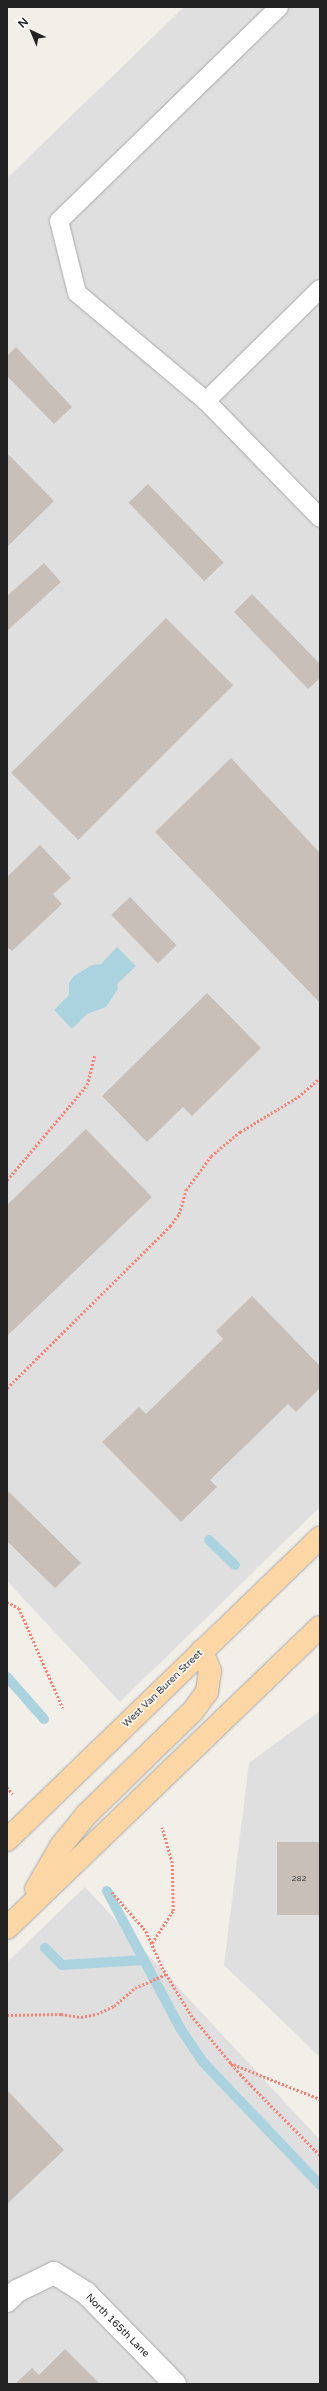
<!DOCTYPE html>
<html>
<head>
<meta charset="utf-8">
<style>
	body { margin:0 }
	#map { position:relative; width:327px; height:2391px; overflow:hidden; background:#f2efe9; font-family:"Varela Round",sans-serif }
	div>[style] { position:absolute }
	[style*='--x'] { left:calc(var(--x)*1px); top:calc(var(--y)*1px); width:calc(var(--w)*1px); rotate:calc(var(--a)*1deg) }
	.residential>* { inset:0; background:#e0dfdf }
	.water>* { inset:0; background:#aad3df }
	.stream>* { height:10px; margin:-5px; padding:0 5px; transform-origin:5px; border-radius:5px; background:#aad3df }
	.building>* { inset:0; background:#c7bfb8; transform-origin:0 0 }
	.path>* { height:2.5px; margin-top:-1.25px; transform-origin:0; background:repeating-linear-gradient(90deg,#fa8072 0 2px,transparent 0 4px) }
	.roads { filter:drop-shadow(0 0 1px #a9a9a9) drop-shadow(0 0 1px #a9a9a9) }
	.lane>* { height:18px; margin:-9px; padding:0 9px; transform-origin:9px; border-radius:9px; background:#fff }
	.street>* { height:22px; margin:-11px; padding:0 11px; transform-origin:11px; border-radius:11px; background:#fff }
	.primary>* { height:22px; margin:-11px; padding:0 11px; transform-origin:11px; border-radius:11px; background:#fcd6a4 }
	span { translate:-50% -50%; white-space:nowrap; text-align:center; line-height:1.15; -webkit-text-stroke:3px #fff; paint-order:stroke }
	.number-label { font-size:8px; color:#4b4948 }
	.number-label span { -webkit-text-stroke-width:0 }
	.street-label { font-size:10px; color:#222 }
	.frame { position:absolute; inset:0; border:8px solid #222; pointer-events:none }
	.north { position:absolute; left:12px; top:12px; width:40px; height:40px; -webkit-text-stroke:3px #fff; paint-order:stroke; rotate:316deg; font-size:11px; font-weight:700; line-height:16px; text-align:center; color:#222 }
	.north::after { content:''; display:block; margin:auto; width:14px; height:18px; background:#222; clip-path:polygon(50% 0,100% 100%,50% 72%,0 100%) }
</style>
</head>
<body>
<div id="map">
	<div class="residential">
		<div style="clip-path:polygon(184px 7px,320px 7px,320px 1507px,120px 1702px,7px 1581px,7px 178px)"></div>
		<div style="clip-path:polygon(320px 1711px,320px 2057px,224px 1965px,249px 1763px)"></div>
		<div style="clip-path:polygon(85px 1887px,320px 2140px,320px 2384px,7px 2384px,7px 1962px)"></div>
	</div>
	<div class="water">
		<div style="clip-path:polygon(117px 947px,136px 966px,117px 984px,118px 989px,106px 1007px,87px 1014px,72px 1029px,54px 1010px,69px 995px,69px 983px,74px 976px,92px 965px,101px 964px)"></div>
	</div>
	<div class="stream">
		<div style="--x:209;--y:1540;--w:36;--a:44"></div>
		<div style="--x:7;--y:1677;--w:56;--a:48.6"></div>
		<div style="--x:107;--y:1891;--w:155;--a:61.9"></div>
		<div style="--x:180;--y:2028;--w:41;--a:55.9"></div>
		<div style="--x:203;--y:2062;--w:170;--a:46.4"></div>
		<div style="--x:45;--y:1948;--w:24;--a:45"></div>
		<div style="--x:62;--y:1965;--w:82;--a:-3.5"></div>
	</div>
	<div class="building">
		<div style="clip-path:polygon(16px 347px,72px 407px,54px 424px,7px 376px,7px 356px)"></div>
		<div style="clip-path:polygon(7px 453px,54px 501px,7px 547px)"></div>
		<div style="left:148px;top:484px;width:109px;height:27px;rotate:46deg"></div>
		<div style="clip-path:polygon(44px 563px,61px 582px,7px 631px,7px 596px)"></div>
		<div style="clip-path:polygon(252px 594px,320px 664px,320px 678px,308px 689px,234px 612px)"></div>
		<div style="left:166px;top:618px;width:95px;height:219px;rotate:45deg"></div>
		<div style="clip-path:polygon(231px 758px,320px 853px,320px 1003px,155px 832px)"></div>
		<div style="clip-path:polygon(40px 845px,71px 878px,53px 894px,62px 904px,12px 951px,7px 947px,7px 877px)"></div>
		<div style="left:130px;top:897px;width:67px;height:26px;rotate:46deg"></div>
		<div style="clip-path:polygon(207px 993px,261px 1048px,192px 1116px,183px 1107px,147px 1142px,102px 1096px)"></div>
		<div style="clip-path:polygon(86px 1129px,152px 1197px,7px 1336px,7px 1205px)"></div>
		<div style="clip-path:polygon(252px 1296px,320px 1366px,320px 1388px,296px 1412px,288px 1404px,210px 1480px,217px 1487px,181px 1522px,102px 1442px,139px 1407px,146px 1414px,223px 1339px,216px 1331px)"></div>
		<div style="clip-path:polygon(7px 1490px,81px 1563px,55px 1588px,7px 1541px)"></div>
		<div style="left:320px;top:1842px;width:73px;height:43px;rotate:90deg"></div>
		<div style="clip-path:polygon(7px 2090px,64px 2150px,7px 2204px)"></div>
		<div style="clip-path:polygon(65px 2349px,100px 2384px,15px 2384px,32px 2368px,39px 2375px)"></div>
	</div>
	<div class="path">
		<div style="--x:7;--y:1180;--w:124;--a:-49.9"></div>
		<div style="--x:87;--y:1085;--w:30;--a:-76"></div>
		<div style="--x:7;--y:1388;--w:230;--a:-44.8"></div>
		<div style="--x:170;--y:1226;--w:15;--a:-53"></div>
		<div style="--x:179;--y:1214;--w:25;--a:-74"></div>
		<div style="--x:186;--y:1190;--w:42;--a:-53.7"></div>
		<div style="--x:211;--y:1156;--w:38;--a:-40"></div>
		<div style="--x:240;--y:1132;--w:68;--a:-31.1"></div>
		<div style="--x:298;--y:1097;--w:29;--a:-41"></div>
		<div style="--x:7;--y:1602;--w:13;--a:27"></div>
		<div style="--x:19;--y:1608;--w:109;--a:66.3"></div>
		<div style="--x:7;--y:1787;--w:9;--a:49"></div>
		<div style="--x:112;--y:1892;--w:52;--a:48.9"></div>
		<div style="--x:146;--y:1931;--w:39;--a:66"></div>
		<div style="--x:162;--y:1967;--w:56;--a:58.9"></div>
		<div style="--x:191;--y:2015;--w:77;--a:50.3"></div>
		<div style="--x:240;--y:2074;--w:114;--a:45.4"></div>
		<div style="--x:152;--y:1943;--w:38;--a:-57"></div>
		<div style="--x:173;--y:1911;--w:48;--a:-91.2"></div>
		<div style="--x:172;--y:1863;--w:37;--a:-106"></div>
		<div style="--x:7;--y:2015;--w:54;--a:-1.1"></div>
		<div style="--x:61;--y:2014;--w:20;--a:9"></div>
		<div style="--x:81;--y:2017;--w:16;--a:-11"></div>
		<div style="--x:97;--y:2014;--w:19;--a:-25"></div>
		<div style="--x:114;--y:2006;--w:28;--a:-41"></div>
		<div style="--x:135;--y:1988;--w:34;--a:-24"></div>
		<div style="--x:230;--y:2063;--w:97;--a:21.8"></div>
	</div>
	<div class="roads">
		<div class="lane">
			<div style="--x:320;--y:289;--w:160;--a:135.5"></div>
			<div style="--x:206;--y:401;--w:163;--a:45.7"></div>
			<div style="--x:206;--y:401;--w:168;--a:-140.1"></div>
			<div style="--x:77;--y:293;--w:74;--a:-104"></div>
			<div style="--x:59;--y:221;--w:307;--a:-44.2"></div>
		</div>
		<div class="street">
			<div style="--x:7;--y:2301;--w:14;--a:-45"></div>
			<div style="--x:17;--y:2291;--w:41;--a:-25.9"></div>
			<div style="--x:54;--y:2273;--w:38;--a:32"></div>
			<div style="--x:86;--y:2293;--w:127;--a:45.6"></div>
		</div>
		<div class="primary">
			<div style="--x:7;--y:1840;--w:435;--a:-44"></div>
			<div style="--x:36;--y:1889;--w:50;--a:-59.8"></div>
			<div style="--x:61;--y:1846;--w:40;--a:-51"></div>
			<div style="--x:86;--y:1815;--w:149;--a:-44.2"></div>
			<div style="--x:193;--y:1711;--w:24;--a:-54"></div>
			<div style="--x:207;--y:1692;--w:21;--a:-82"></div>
			<div style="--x:210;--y:1671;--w:22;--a:-112"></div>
			<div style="--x:7;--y:1928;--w:434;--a:-43.9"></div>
		</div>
	</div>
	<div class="number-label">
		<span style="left:299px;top:1879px">282</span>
	</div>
	<div class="street-label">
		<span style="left:163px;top:1689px;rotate:-44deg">West Van Buren Street</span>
		<span style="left:117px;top:2326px;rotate:45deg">North 165th Lane</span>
	</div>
	<div class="frame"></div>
	<div class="north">N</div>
</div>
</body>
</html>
